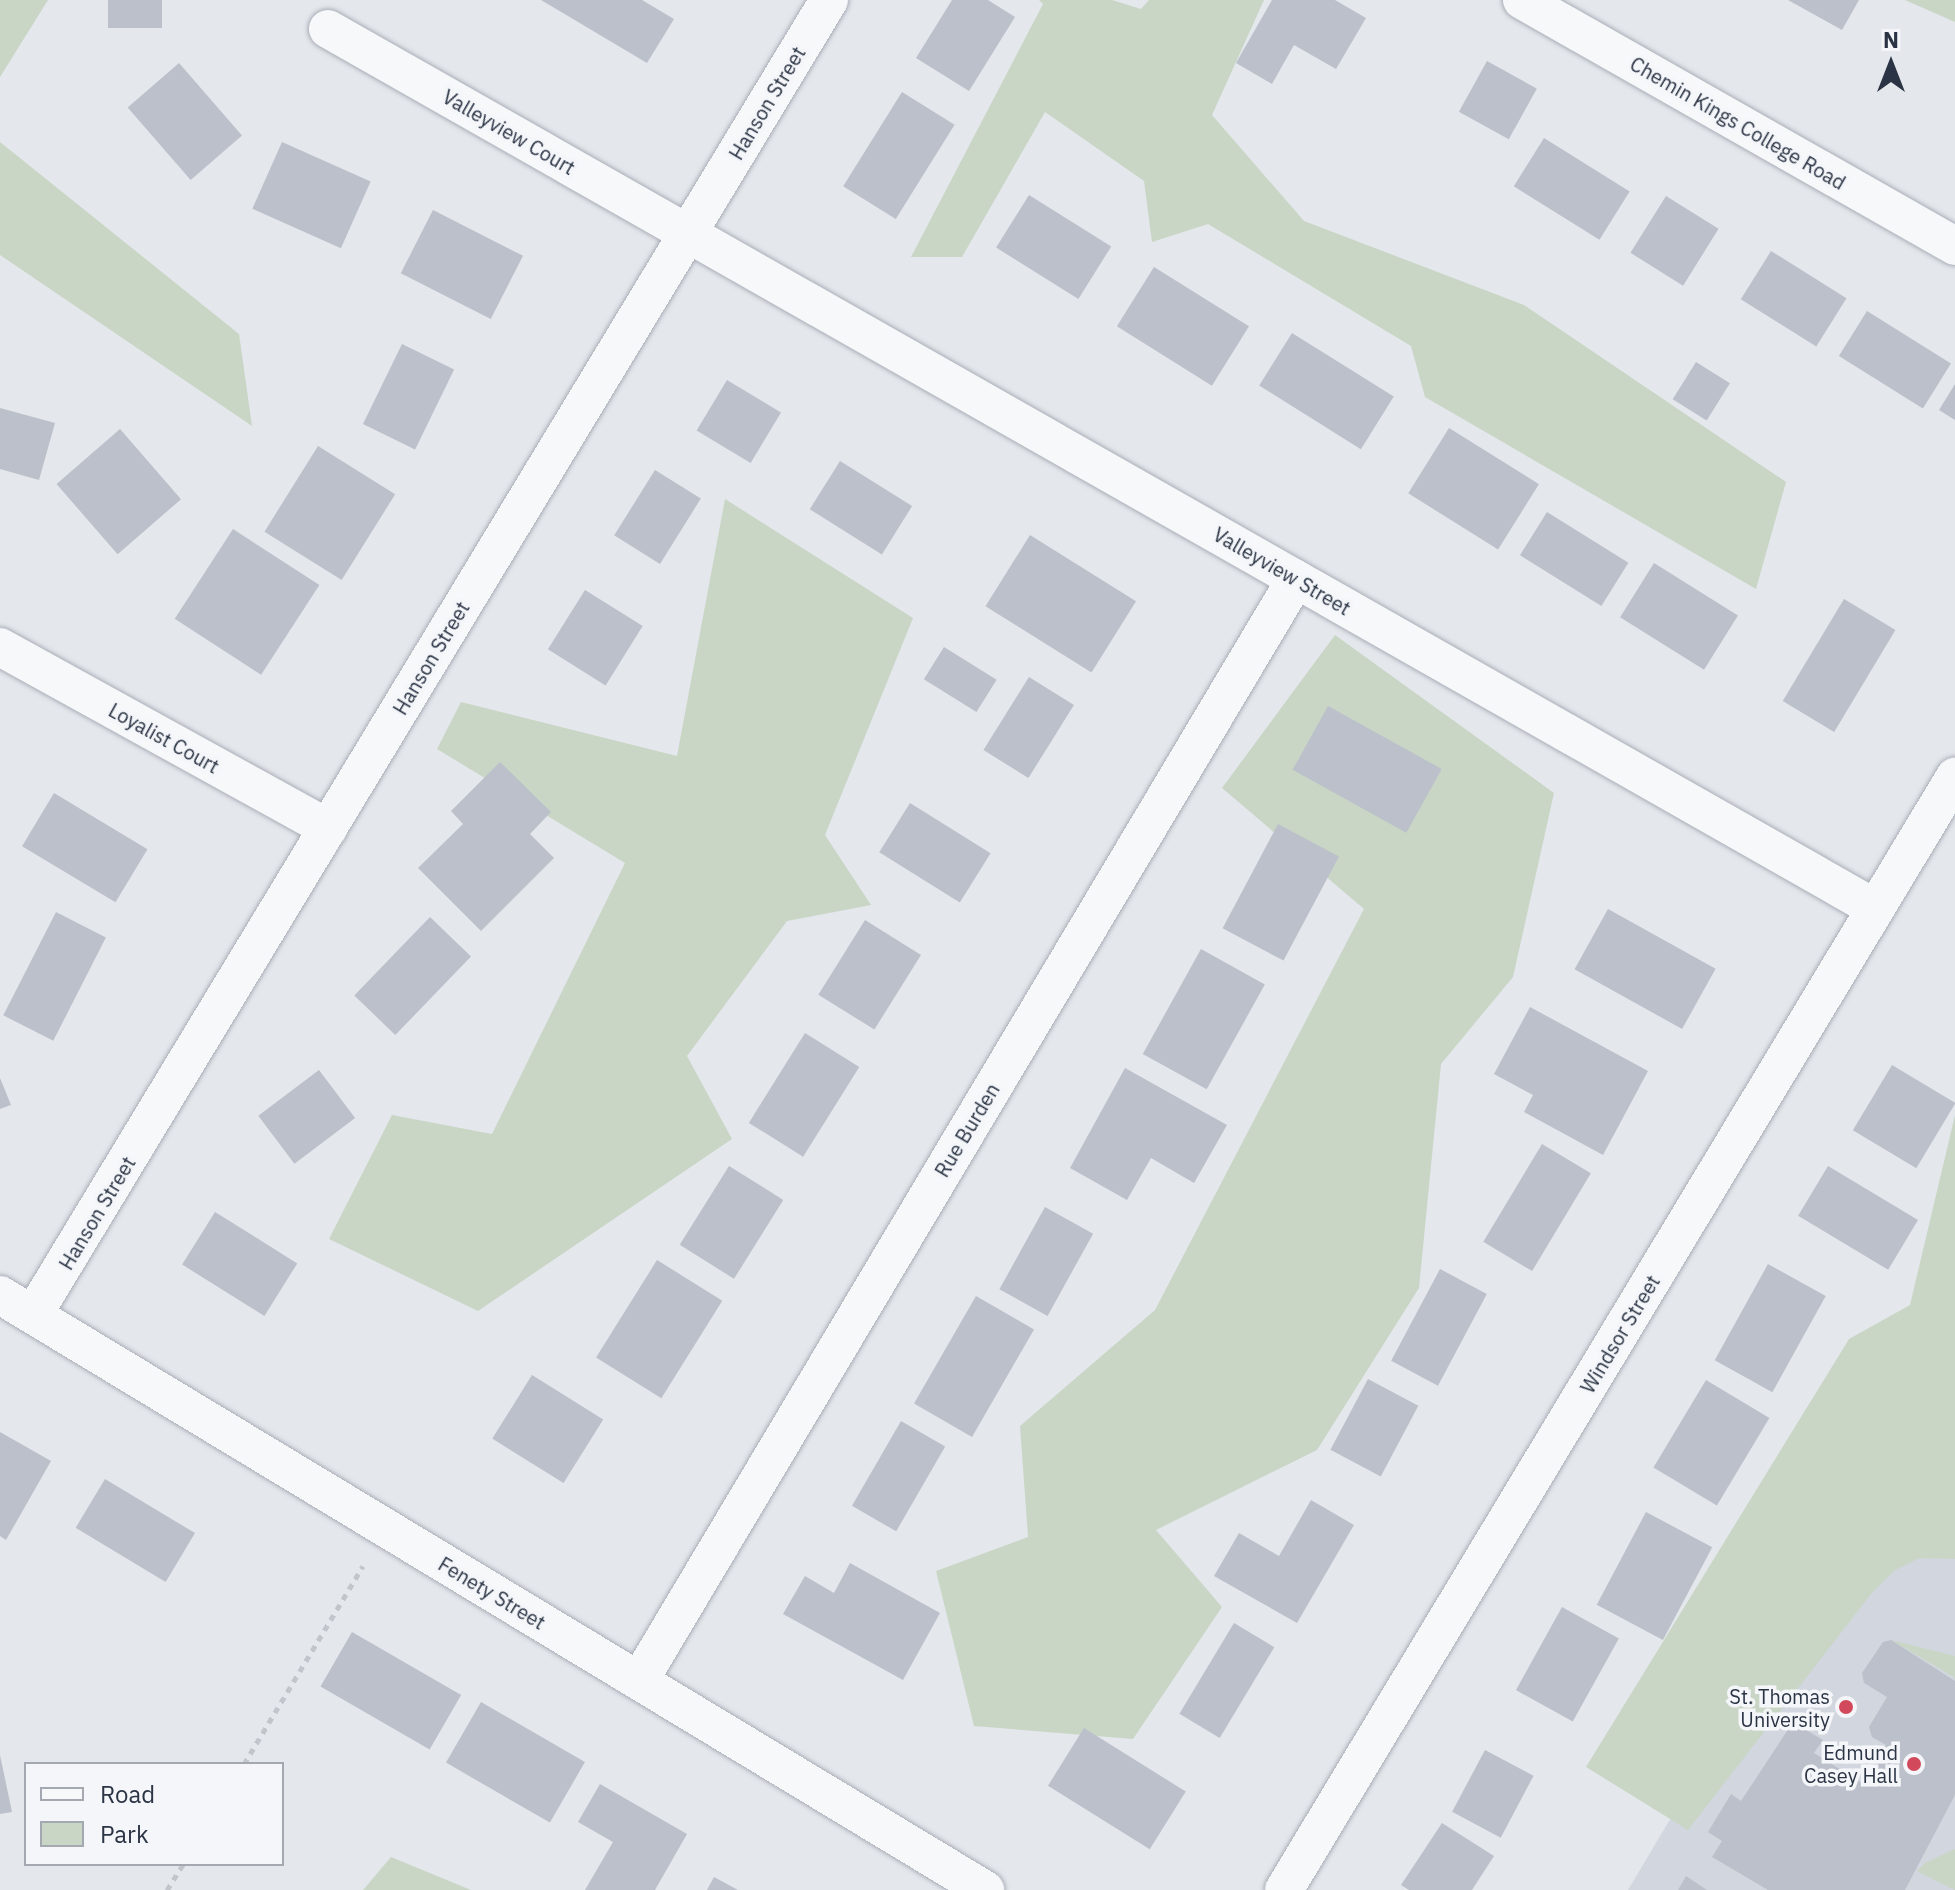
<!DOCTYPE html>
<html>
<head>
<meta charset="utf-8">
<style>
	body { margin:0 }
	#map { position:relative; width:1955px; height:1890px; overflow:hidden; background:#e4e7ec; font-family:"IBM Plex Sans",sans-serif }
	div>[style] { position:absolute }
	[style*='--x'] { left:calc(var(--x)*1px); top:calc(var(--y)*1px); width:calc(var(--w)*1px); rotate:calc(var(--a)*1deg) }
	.built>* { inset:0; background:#d2d6de }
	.green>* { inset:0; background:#c9d6c5 }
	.building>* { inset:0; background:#bbc0ca; transform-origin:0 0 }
	.path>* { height:5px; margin-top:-2.5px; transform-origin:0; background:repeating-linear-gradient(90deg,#c2c5cb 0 6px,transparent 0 12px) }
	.roads { filter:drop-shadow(0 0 2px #a9aeb7) drop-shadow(0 0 2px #a9aeb7) }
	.minor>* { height:38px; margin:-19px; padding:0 19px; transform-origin:19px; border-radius:19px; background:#f7f8fa }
	.dots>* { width:22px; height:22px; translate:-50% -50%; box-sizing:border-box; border:4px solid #f4f6f9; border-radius:50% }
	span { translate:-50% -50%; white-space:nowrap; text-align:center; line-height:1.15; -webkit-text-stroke:7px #f4f6f9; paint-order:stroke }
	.street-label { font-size:20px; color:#2b3445 }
	.poi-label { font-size:20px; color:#2b3445 }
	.right { translate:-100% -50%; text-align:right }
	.legend { position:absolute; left:24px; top:1762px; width:260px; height:104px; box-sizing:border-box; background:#f4f6f9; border:2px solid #a4a8b1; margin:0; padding:10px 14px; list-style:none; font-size:24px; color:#2b3445 }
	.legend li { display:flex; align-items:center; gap:16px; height:40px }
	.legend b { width:40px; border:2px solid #a4a8b1 }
	.north { position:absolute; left:1851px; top:24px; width:80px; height:80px; -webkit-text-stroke:6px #f4f6f9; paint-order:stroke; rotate:0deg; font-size:22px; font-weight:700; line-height:32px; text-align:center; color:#2b3445 }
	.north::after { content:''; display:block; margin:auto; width:28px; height:36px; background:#2b3445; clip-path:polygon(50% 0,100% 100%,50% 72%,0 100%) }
</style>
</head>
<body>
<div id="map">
	<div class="built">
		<div style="clip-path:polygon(1955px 1411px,1955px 1890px,1628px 1890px,1817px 1572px)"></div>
	</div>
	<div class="green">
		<div style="clip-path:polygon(0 0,48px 0,0 77px)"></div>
		<div style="clip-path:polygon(1039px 0,1112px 0,1141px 9px,1149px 0,1264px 0,1212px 115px,1304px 221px,1524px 305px,1786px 482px,1756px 589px,1425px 397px,1411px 346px,1208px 224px,1152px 242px,1144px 181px,1045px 112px,962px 257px,911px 257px,1043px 4px)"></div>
		<div style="clip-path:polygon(1905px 0,1955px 0,1955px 22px)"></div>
		<div style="clip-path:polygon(0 142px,239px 334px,252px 426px,0 255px)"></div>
		<div style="clip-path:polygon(725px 499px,913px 618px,825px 835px,871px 905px,787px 921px,687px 1056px,732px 1139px,478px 1311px,329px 1239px,392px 1115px,492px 1134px,625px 863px,437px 749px,461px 702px,677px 756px)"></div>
		<div style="clip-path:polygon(1335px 635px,1554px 793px,1513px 977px,1441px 1064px,1419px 1288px,1317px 1450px,1156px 1530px,1222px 1607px,1133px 1739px,974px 1726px,936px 1571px,1028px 1537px,1020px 1426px,1155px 1310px,1364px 909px,1222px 788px)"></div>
		<div style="clip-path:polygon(1955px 1115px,1955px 1559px,1919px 1558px,1895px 1570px,1871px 1594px,1688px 1830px,1586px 1767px,1849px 1339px,1910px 1305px)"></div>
		<div style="clip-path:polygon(1891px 1640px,1955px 1656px,1955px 1681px,1954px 1677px)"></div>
		<div style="clip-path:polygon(1955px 1849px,1955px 1890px,1917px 1871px,1925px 1863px)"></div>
		<div style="clip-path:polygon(391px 1857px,471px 1890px,363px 1890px)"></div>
	</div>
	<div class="building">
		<div style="left:108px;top:0;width:54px;height:28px"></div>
		<div style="clip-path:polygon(541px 0,642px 0,674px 19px,647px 63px)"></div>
		<div style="clip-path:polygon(952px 0,988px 0,1015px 17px,969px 91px,916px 58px)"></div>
		<div style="clip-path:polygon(1272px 0,1335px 0,1366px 18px,1336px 69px,1294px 45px,1272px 84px,1236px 63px)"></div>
		<div style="clip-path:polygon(1788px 0,1859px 0,1842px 30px)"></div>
		<div style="left:1487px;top:61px;width:57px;height:58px;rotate:29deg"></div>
		<div style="left:179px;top:63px;width:96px;height:68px;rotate:49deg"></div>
		<div style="left:902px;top:92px;width:62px;height:111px;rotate:32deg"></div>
		<div style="left:1544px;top:138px;width:101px;height:57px;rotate:32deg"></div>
		<div style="left:282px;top:142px;width:97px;height:73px;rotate:24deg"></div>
		<div style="left:1029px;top:195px;width:97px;height:62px;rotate:32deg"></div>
		<div style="left:1666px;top:196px;width:62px;height:67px;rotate:32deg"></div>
		<div style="left:433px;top:210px;width:101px;height:71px;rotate:27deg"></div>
		<div style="left:1771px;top:251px;width:89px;height:57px;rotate:32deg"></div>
		<div style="left:1154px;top:267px;width:112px;height:70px;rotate:32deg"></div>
		<div style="left:1867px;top:311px;width:99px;height:53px;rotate:32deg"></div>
		<div style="left:1292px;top:333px;width:120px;height:62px;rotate:32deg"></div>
		<div style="left:402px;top:344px;width:58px;height:89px;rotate:26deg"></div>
		<div style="left:1696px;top:362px;width:40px;height:44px;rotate:32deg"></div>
		<div style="left:727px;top:380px;width:63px;height:59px;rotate:31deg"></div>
		<div style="clip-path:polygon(1955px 384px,1955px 420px,1939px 410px)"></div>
		<div style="clip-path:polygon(0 408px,55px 423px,39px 480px,0 469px)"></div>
		<div style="left:1449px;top:428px;width:106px;height:77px;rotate:32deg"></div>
		<div style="left:120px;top:429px;width:93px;height:84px;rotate:49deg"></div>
		<div style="left:318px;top:446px;width:91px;height:101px;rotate:32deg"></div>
		<div style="left:840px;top:461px;width:85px;height:57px;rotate:32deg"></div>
		<div style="left:655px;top:470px;width:54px;height:77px;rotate:32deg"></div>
		<div style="left:1547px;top:512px;width:96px;height:51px;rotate:32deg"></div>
		<div style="left:233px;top:529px;width:103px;height:107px;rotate:33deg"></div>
		<div style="left:1030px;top:535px;width:125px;height:84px;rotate:32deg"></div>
		<div style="left:1654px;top:563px;width:99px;height:64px;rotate:32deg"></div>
		<div style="left:585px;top:590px;width:68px;height:70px;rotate:32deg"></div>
		<div style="left:1844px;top:599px;width:60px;height:119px;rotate:31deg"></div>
		<div style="left:944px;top:647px;width:62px;height:38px;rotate:32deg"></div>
		<div style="left:1029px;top:677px;width:53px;height:86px;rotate:32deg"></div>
		<div style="left:1328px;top:706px;width:130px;height:73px;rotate:29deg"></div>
		<div style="clip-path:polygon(500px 762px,551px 812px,530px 834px,554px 858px,481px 931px,418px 868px,463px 824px,451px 811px)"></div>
		<div style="left:54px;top:793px;width:109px;height:62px;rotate:31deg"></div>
		<div style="left:910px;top:803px;width:95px;height:58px;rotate:32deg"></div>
		<div style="left:1278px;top:824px;width:69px;height:118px;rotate:28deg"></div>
		<div style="left:1608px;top:909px;width:123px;height:69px;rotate:29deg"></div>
		<div style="left:56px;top:912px;width:56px;height:116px;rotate:27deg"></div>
		<div style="left:430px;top:917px;width:57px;height:109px;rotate:44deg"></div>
		<div style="left:865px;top:920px;width:66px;height:88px;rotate:32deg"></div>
		<div style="left:1201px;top:949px;width:73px;height:120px;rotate:29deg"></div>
		<div style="clip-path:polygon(1530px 1007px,1648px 1071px,1603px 1155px,1524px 1112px,1533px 1095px,1494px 1074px)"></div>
		<div style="left:805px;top:1033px;width:64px;height:106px;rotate:32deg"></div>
		<div style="left:1892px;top:1065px;width:74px;height:76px;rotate:31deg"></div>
		<div style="clip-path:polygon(1125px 1068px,1227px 1125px,1194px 1183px,1151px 1158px,1127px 1200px,1070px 1168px)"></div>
		<div style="left:319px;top:1070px;width:60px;height:76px;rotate:53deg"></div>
		<div style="clip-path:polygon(0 1078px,11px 1105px,0 1109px)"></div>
		<div style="left:1542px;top:1144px;width:57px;height:114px;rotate:31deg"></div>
		<div style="left:729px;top:1166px;width:64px;height:93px;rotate:32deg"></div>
		<div style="left:1828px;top:1166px;width:105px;height:58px;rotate:31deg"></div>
		<div style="left:1045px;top:1207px;width:55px;height:94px;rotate:29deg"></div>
		<div style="left:215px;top:1212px;width:97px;height:62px;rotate:32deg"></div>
		<div style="left:657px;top:1260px;width:77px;height:115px;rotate:32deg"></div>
		<div style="left:1768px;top:1264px;width:66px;height:110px;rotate:29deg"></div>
		<div style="left:1440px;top:1269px;width:53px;height:104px;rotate:28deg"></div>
		<div style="left:976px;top:1296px;width:67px;height:124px;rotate:30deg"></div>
		<div style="left:532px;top:1375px;width:84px;height:75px;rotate:32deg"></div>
		<div style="left:1368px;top:1379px;width:57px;height:80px;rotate:28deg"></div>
		<div style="left:1706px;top:1380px;width:74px;height:102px;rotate:31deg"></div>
		<div style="left:901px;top:1421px;width:51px;height:98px;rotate:30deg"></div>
		<div style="clip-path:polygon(0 1432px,51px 1461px,6px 1540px,0 1536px)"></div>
		<div style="left:105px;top:1479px;width:105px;height:57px;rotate:31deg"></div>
		<div style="clip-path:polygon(1311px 1500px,1354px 1525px,1297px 1623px,1214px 1576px,1239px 1533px,1279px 1556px)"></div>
		<div style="left:1646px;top:1512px;width:75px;height:105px;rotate:28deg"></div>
		<div style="clip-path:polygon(850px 1563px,940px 1613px,903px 1680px,783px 1614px,805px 1576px,834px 1593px)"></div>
		<div style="left:1562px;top:1607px;width:65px;height:95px;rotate:29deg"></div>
		<div style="left:1234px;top:1623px;width:47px;height:106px;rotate:31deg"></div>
		<div style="left:352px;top:1632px;width:126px;height:63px;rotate:30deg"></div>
		<div style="clip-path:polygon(1891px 1640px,1955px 1681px,1955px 1795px,1905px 1890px,1768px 1890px,1712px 1857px,1722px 1841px,1708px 1832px,1731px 1794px,1741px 1801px,1793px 1722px,1823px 1740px,1814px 1753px,1862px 1783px,1886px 1745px,1872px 1737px,1869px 1727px,1887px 1697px,1864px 1683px,1862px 1673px,1883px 1642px)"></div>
		<div style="left:481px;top:1702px;width:120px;height:70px;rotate:30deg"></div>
		<div style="left:1084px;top:1728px;width:120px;height:68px;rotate:32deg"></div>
		<div style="left:1485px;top:1750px;width:55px;height:70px;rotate:28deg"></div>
		<div style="clip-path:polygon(0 1755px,12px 1812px,0 1814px)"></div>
		<div style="clip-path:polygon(600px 1784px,687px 1834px,655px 1890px,585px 1890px,613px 1842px,578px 1822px)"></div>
		<div style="clip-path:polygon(1442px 1823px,1494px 1856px,1472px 1890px,1409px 1890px,1401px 1885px)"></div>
		<div style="clip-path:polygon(1686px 1876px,1707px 1890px,1678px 1890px)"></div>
		<div style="clip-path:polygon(714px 1877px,738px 1890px,707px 1890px)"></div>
	</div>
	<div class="path">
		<div style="--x:244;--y:1764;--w:231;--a:-59"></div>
		<div style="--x:167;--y:1890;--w:31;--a:-58"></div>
	</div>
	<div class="roads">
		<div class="minor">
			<div style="--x:1522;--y:0;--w:498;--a:29.6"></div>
			<div style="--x:328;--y:29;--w:1779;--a:29.61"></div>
			<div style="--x:0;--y:647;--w:375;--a:28.9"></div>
			<div style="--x:0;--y:1295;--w:1151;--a:31.13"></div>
			<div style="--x:33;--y:1315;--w:1537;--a:-58.81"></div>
			<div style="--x:639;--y:1681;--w:1283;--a:-59.2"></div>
			<div style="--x:1284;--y:1890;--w:1300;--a:-58.92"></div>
		</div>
	</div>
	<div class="dots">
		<div style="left:1846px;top:1707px;background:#d1495b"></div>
		<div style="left:1914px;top:1764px;background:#d1495b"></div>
	</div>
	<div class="street-label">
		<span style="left:767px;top:103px;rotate:-59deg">Hanson Street</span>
		<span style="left:1738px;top:123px;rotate:30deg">Chemin Kings College Road</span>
		<span style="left:509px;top:132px;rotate:30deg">Valleyview Court</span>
		<span style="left:1282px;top:571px;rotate:30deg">Valleyview Street</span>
		<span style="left:431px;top:658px;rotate:-59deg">Hanson Street</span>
		<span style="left:164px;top:738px;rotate:29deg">Loyalist Court</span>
		<span style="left:967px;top:1130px;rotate:-59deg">Rue Burden</span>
		<span style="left:97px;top:1213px;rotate:-59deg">Hanson Street</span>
		<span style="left:1620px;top:1334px;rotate:-59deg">Windsor Street</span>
		<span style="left:492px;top:1593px;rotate:31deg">Fenety Street</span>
	</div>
	<div class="poi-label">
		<span class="right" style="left:1830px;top:1708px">St. Thomas<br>University</span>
		<span class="right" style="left:1898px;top:1764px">Edmund<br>Casey Hall</span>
	</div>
	<ul class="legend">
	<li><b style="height:10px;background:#f7f8fa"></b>Road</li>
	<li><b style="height:22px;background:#c9d6c5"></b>Park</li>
	</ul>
	<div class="north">N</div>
</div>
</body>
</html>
